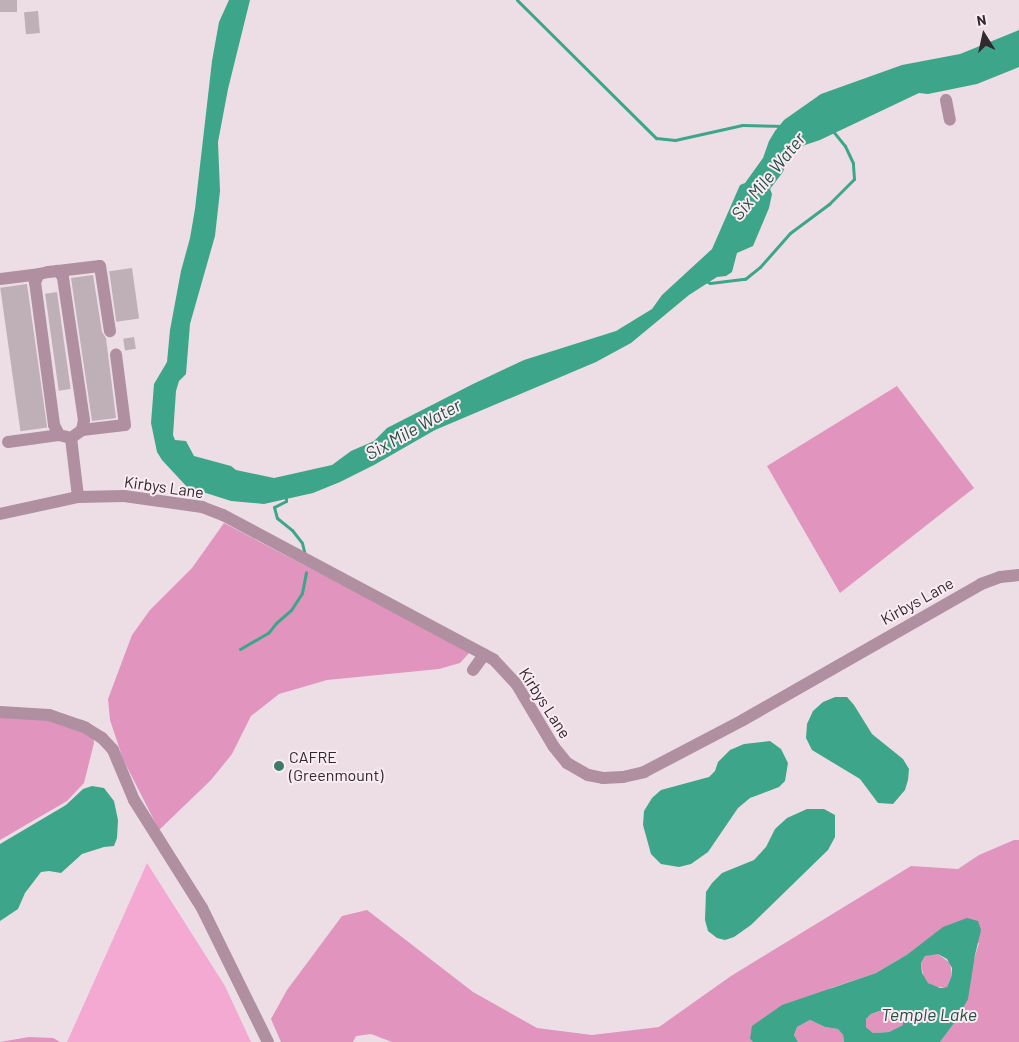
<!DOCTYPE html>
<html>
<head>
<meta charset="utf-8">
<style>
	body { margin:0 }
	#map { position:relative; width:1019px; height:1042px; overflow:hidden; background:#eddee6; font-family:Barlow,sans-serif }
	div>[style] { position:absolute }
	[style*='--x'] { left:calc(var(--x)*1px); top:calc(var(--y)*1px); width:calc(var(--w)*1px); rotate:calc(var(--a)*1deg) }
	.green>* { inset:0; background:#f4a9d2 }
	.forest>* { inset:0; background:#e094be }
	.water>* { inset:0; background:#3da68a }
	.stream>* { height:3px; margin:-1.5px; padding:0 1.5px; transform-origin:1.5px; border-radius:1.5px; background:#3da68a }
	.building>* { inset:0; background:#bfb0b7; transform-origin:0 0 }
	.minor>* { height:12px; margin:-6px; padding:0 6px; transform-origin:6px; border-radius:6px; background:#b08fa0 }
	.dots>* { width:14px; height:14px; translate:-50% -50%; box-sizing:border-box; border:2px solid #fbebf3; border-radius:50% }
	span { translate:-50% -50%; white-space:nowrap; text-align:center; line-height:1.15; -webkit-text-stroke:4px #fbebf3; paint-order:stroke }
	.street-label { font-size:16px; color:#302a2d }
	.poi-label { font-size:16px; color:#302a2d }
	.left { translate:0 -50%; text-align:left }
	.water-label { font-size:18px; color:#255144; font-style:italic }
	.north { position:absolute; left:959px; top:10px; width:50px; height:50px; -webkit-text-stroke:4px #fbebf3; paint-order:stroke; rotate:350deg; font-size:14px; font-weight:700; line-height:20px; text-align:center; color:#302a2d }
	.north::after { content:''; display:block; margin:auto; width:18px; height:22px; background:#302a2d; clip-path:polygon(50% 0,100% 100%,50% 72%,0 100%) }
</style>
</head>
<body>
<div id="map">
	<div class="green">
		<div style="clip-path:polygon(147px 863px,225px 986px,251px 1042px,67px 1042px)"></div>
	</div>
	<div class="forest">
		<div style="clip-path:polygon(897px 386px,974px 488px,840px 593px,767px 466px)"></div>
		<div style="clip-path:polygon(224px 523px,470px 652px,460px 663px,439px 669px,327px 680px,279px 694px,251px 716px,232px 754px,211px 780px,159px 830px,123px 759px,110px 720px,108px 699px,132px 635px,150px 610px,192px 568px)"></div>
		<div style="clip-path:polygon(28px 717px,83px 720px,92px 725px,94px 743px,84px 783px,67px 801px,0 840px,0 718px)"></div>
		<div style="clip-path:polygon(1014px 840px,1019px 840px,1019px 1042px,940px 1042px,955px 1022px,979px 943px,908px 954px,876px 973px,831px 988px,750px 1039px,753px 1042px,392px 1042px,371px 1034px,356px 1036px,353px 1042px,281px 1042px,271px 1019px,287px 990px,342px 916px,367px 910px,473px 992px,537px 1028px,592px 1035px,659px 1027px,731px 976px,911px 866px,958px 869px,979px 855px)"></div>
		<div style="clip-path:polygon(933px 954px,938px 954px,950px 963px,952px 975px,947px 987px,934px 987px,924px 980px,921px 963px,925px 956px)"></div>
		<div style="clip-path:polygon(879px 1011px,900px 1015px,903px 1019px,903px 1025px,889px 1032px,873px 1033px,866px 1027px,866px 1019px,871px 1014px)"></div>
		<div style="clip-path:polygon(810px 1020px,825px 1027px,838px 1029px,843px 1035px,844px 1042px,798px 1042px,794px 1035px,797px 1027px)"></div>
		<div style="clip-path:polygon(29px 1037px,53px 1038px,60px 1042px,0 1042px)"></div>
	</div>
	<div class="water">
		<div style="clip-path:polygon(229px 0,250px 0,228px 89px,218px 142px,220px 191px,215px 236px,190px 324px,186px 374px,179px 381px,176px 391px,173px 435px,175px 440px,186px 441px,194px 456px,231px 466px,236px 470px,274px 478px,332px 465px,351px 451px,374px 441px,387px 428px,473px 384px,524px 360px,616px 331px,652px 309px,662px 295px,712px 249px,740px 185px,745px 183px,763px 158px,769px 141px,775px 131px,784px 120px,821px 94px,902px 65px,960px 54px,1019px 30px,1019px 67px,977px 84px,928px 94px,919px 93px,820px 140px,802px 146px,788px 158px,783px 172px,770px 189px,772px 194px,769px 208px,753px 246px,737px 253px,732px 272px,726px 276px,717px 277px,689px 295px,631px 343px,596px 362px,435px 430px,374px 465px,340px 482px,313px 493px,264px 504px,231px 501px,187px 487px,162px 460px,157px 452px,151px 423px,154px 384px,167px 362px,170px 330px,181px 271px,190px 238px,195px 209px,212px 61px,219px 22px)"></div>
		<div style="clip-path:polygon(835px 697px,847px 697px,854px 705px,872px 734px,903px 759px,909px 769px,908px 780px,905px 790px,893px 804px,878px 803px,860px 779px,812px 750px,806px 738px,807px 724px,813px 711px,823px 702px)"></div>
		<div style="clip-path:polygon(770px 741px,781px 749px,788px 763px,785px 781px,779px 787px,750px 798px,738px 808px,708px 852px,691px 864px,679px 867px,661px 864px,651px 854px,643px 825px,644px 811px,652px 798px,661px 790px,709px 777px,715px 771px,718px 762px,730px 750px,744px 744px)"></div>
		<div style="clip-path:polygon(92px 786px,104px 788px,114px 801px,118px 820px,117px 838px,114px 846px,104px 847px,82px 854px,61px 873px,49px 871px,41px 872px,25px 893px,18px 909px,0 921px,0 844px,66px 805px,83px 789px)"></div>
		<div style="clip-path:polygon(807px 809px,824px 809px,835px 815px,835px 837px,828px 850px,751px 925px,734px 937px,725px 940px,717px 938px,708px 931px,705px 920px,706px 892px,712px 883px,722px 873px,754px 860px,766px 847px,775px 829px,787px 818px)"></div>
		<div style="clip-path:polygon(evenodd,967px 918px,978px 921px,981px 930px,975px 955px,968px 999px,955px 1022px,940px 1042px,844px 1042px,843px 1035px,838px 1029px,825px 1027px,810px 1020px,797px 1027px,794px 1035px,798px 1042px,753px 1042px,750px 1039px,752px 1026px,782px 1005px,876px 973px,908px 954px,943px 927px,967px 918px,938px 954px,947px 959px,952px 968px,952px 975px,947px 987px,940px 988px,928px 983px,922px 973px,921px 963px,925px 956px,938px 954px,967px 918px,879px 1011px,900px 1015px,903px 1019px,903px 1025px,889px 1032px,873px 1033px,866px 1027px,866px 1019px,871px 1014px,879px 1011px)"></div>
	</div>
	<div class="stream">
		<div style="--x:517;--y:0;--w:196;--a:44.8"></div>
		<div style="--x:656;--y:138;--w:19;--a:6"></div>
		<div style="--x:675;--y:140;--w:69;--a:-12.6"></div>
		<div style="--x:742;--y:125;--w:42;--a:1.4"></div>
		<div style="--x:706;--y:281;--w:4;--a:27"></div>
		<div style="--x:710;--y:283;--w:35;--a:-7"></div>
		<div style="--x:745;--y:279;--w:19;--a:-39"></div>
		<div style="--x:760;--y:267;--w:45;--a:-48.6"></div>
		<div style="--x:790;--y:233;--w:49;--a:-36.6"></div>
		<div style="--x:829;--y:204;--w:35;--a:-45"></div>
		<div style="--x:854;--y:179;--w:16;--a:-94"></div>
		<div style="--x:853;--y:163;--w:19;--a:-115"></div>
		<div style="--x:845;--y:146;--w:21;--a:-129"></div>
		<div style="--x:286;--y:497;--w:4;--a:90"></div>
		<div style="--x:286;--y:501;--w:13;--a:153"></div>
		<div style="--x:274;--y:507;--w:11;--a:75"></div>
		<div style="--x:277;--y:518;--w:19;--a:39"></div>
		<div style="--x:292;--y:530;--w:16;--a:52"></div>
		<div style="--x:302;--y:543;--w:12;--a:76"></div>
		<div style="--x:240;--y:649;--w:32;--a:-30"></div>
		<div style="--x:268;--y:633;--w:13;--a:-51"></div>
		<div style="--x:276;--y:623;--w:20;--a:-41"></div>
		<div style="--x:291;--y:610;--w:20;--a:-57"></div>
		<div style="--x:302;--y:593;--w:21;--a:-79"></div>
	</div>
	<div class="building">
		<div style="left:0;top:0;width:17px;height:12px"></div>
		<div style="left:38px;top:11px;width:22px;height:14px;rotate:85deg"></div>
		<div style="left:132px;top:268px;width:51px;height:23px;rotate:82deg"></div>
		<div style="clip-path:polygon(93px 275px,102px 332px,106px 338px,116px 418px,92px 421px,71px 278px)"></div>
		<div style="left:27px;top:284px;width:145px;height:27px;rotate:82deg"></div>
		<div style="left:57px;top:292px;width:98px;height:12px;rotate:82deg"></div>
		<div style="left:134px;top:337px;width:12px;height:11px;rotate:81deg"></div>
	</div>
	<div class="minor">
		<div style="--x:946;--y:100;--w:20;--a:79"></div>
		<div style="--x:58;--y:271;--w:42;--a:-6.8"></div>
		<div style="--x:100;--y:266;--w:66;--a:81.3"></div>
		<div style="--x:0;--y:279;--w:39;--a:-7"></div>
		<div style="--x:82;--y:430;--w:43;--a:-6.6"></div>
		<div style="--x:125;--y:425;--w:71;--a:-97.3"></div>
		<div style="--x:71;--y:438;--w:14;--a:-36"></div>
		<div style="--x:82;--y:430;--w:10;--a:-79"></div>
		<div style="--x:84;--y:420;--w:145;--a:-98.4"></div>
		<div style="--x:63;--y:277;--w:8;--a:-130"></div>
		<div style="--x:58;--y:271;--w:10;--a:174"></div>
		<div style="--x:48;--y:272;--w:9;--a:167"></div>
		<div style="--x:39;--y:274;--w:9;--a:117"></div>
		<div style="--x:35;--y:282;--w:144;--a:82.4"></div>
		<div style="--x:54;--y:425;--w:11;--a:63"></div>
		<div style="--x:59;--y:435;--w:12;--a:14"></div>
		<div style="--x:71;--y:438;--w:59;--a:83.2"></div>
		<div style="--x:8;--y:442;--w:51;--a:-7.8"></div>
		<div style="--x:0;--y:514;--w:80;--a:-12.3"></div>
		<div style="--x:78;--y:497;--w:46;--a:-1.2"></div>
		<div style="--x:124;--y:496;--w:79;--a:8"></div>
		<div style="--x:202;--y:507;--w:22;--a:21"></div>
		<div style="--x:223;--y:515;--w:307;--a:28.1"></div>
		<div style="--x:494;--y:660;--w:34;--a:47"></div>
		<div style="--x:517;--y:685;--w:72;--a:59.2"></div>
		<div style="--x:554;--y:747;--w:21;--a:51"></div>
		<div style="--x:567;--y:763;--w:24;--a:30"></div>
		<div style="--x:588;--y:775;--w:15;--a:11"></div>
		<div style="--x:603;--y:778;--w:20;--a:-3"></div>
		<div style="--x:623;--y:777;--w:22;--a:-13"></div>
		<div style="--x:644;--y:772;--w:112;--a:-27.7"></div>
		<div style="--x:743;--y:720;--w:274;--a:-29.7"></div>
		<div style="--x:981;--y:584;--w:20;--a:-20"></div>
		<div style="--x:1000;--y:577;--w:19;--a:-6"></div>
		<div style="--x:473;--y:670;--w:19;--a:-54"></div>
		<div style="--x:0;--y:712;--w:49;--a:3.5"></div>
		<div style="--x:49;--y:715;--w:39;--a:19"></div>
		<div style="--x:86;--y:728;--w:19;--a:32"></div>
		<div style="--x:102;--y:738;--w:16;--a:47"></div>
		<div style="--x:113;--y:750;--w:54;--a:67.2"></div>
		<div style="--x:134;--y:800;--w:128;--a:57.8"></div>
		<div style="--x:202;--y:908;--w:149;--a:63.8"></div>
	</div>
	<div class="dots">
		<div style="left:279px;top:766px;background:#3b7b69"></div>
	</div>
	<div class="street-label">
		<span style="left:164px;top:487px;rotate:8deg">Kirbys Lane</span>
		<span style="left:917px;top:601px;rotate:-29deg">Kirbys Lane</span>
		<span style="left:545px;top:703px;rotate:57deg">Kirbys Lane</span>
	</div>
	<div class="poi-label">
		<span class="left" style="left:289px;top:766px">CAFRE<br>(Greenmount)</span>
	</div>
	<div class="water-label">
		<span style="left:768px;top:176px;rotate:-51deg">Six Mile Water</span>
		<span style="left:413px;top:429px;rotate:-29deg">Six Mile Water</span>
		<span style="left:929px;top:1014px">Temple Lake</span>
	</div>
	<div class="north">N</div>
</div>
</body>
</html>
